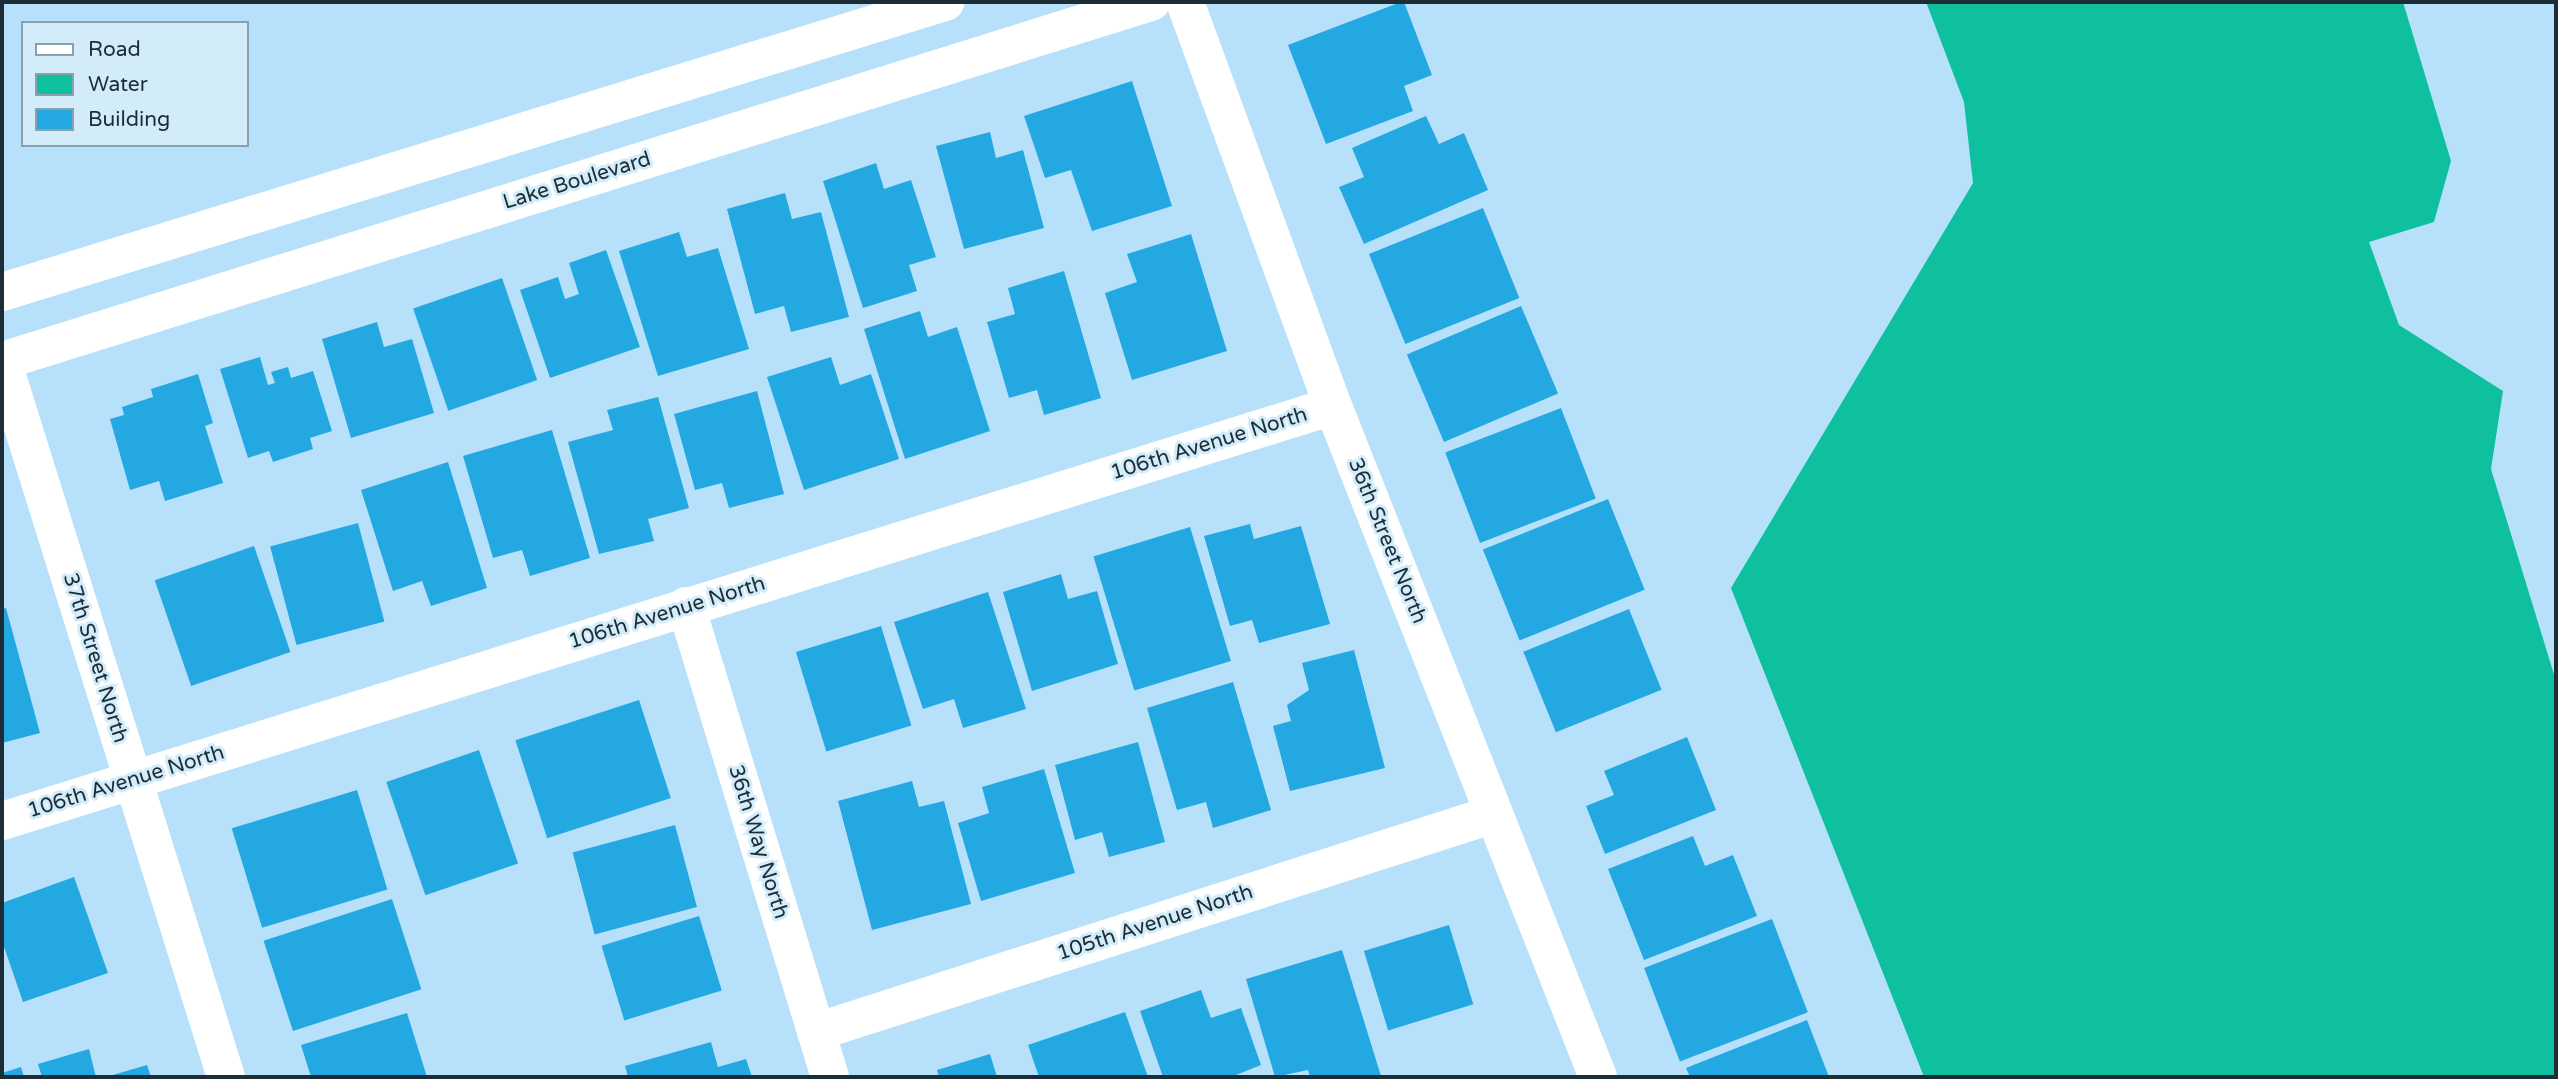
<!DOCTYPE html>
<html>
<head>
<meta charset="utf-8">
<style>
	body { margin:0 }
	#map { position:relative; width:2558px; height:1079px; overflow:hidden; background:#b7e1fa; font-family:"Varela Round",sans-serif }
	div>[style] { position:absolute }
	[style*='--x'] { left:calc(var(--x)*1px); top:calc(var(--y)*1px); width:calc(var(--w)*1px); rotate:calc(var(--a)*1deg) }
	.water>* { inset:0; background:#0ec09e }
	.building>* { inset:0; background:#23a8e2; transform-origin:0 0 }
	.minor>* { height:38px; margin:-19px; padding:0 19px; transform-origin:19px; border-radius:19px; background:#fff }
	span { translate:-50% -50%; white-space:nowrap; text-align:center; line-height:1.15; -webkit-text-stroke:6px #d3ecfa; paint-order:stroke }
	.street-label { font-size:21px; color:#1d2d36 }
	.frame { position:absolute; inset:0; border:4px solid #1d2d36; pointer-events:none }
	.legend { position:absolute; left:21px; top:21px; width:228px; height:126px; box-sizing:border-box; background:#d3ecfa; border:2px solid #8aa0ac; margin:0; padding:9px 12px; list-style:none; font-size:21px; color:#1d2d36 }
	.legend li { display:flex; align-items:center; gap:14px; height:35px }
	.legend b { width:35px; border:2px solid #8aa0ac }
</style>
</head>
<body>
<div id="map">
	<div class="water">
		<div style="clip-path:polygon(1926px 2px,2403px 2px,2451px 161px,2434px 222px,2369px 242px,2399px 325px,2503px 391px,2491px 469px,2556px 681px,2556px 1077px,1924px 1077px,1731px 588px,1973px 183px,1964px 102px)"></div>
	</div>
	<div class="building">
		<div style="clip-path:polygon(1401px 2px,1404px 2px,1432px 75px,1404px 86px,1413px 111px,1326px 144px,1288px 45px)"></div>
		<div style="clip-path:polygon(1132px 81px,1172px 206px,1092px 231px,1071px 170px,1045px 178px,1024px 116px)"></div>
		<div style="clip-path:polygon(1426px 116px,1439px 144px,1464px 133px,1488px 190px,1364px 244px,1339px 187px,1364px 177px,1352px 148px)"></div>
		<div style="clip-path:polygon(990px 132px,996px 158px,1023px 150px,1044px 228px,964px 249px,936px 146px)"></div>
		<div style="clip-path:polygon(876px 163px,884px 189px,911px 180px,936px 257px,909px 265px,917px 291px,863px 308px,823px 181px)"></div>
		<div style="clip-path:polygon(785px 193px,792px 219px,821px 212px,849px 317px,791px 332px,784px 306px,755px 314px,727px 209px)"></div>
		<div style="left:1483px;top:208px;width:97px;height:123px;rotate:68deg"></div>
		<div style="clip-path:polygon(679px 232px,687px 257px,718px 248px,749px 349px,658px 376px,619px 251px)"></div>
		<div style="clip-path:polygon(1191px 234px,1227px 351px,1132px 380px,1105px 293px,1137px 282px,1127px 254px)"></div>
		<div style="clip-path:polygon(606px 250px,640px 347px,550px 378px,520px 290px,558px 277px,565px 299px,579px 294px,569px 263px)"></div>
		<div style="clip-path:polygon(1064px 271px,1101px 398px,1044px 415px,1037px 390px,1009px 398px,987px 322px,1015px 314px,1008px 288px)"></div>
		<div style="left:502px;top:278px;width:108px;height:94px;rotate:71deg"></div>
		<div style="left:1521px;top:306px;width:95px;height:124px;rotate:67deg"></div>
		<div style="clip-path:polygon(920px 311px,928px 337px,957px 327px,990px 431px,905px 459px,864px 329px)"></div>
		<div style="clip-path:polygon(377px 322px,384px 347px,412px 339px,434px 413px,351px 438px,322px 339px)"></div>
		<div style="clip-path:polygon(260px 357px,268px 385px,275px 383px,271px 372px,288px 367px,291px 378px,313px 371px,332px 431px,310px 438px,313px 449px,273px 462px,269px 451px,248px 458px,220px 369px)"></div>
		<div style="clip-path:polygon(831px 357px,840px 385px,871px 374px,899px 459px,804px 490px,767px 377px)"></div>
		<div style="clip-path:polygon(198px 374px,213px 423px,205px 426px,223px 483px,165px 501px,159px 481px,130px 490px,110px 419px,124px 415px,122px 407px,153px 397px,151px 389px)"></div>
		<div style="clip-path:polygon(757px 391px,784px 494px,729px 508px,722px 483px,695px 490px,674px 414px)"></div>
		<div style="clip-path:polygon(658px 397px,689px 508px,648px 519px,654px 541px,599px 554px,568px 442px,613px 430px,607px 410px)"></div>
		<div style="left:1561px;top:408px;width:97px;height:124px;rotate:69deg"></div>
		<div style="clip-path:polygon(552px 430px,590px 558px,530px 576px,522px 550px,493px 558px,463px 456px)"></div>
		<div style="clip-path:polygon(448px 462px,487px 588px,431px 606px,422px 581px,393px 591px,361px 490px)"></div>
		<div style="left:1608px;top:499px;width:98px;height:135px;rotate:68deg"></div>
		<div style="left:358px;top:523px;width:102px;height:91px;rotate:75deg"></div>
		<div style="clip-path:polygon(1250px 524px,1254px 539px,1301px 526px,1330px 624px,1259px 643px,1252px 620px,1230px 626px,1204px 536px)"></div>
		<div style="left:1190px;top:527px;width:140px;height:101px;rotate:73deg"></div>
		<div style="left:254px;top:546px;width:112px;height:105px;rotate:71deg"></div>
		<div style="clip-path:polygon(1061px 574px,1068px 599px,1097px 591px,1118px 664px,1032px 691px,1003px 592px)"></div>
		<div style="clip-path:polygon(988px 592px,1026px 709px,963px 728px,954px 699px,923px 709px,894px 622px)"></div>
		<div style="clip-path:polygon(6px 608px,40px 733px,2px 743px,2px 609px)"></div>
		<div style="left:1629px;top:609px;width:87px;height:114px;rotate:68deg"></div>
		<div style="left:881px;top:626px;width:104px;height:89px;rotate:73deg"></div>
		<div style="clip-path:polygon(1354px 650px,1385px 768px,1290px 791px,1273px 726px,1291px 721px,1287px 705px,1309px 690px,1302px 663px)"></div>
		<div style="clip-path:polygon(1233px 682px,1271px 810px,1213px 828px,1206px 802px,1177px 810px,1147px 708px)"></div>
		<div style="left:639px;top:700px;width:103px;height:130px;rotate:72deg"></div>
		<div style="clip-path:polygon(1687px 737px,1716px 810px,1605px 854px,1586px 806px,1614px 795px,1604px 771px)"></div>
		<div style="clip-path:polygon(1138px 742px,1165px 842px,1109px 857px,1102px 832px,1075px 840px,1055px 765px)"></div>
		<div style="left:479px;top:750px;width:120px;height:98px;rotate:71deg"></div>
		<div style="clip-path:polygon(1044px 769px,1075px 873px,981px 901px,958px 823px,989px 813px,982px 787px)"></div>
		<div style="clip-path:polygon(912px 781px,919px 807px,944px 801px,971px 904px,872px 930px,838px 801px)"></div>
		<div style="left:357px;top:790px;width:104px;height:131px;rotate:73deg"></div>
		<div style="left:675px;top:825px;width:85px;height:106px;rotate:75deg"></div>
		<div style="clip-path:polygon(1693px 836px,1705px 866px,1733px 855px,1757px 916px,1644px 960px,1608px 869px)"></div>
		<div style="clip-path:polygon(74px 877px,108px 973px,23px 1002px,2px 941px,2px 903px)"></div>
		<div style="left:392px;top:899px;width:95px;height:135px;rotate:72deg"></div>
		<div style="left:699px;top:916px;width:78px;height:102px;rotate:73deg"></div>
		<div style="left:1772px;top:919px;width:100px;height:137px;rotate:69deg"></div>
		<div style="left:1449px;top:925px;width:83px;height:89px;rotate:73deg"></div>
		<div style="clip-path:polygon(1342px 950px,1381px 1076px,1310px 1077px,1308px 1070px,1275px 1077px,1246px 979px)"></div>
		<div style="clip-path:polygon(1201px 990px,1211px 1018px,1241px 1008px,1261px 1065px,1231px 1077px,1163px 1077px,1140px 1011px)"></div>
		<div style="clip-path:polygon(1125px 1012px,1148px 1077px,1039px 1077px,1028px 1045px)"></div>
		<div style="clip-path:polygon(407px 1013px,427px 1077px,311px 1077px,301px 1045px)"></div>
		<div style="clip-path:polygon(1807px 1020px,1829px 1077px,1690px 1077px,1686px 1068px)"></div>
		<div style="clip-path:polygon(711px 1042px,718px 1067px,746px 1059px,752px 1077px,628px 1077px,625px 1066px)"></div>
		<div style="clip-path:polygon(89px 1049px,96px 1077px,42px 1077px,38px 1064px)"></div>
		<div style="clip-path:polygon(990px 1054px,997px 1077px,939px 1077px,937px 1070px)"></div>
		<div style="clip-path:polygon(147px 1065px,151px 1077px,106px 1077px)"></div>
		<div style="clip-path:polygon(21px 1067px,24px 1077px,2px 1077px,2px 1073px)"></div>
	</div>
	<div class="minor">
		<div style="--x:1185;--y:2;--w:430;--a:69.9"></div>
		<div style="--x:1333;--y:406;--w:721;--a:68.45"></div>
		<div style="--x:2;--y:292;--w:987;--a:-17.09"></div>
		<div style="--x:2;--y:360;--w:751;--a:72.65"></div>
		<div style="--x:2;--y:361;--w:1204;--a:-17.35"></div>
		<div style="--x:686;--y:606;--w:493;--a:73"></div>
		<div style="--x:2;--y:821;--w:1394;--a:-17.32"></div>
		<div style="--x:816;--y:1032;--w:712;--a:-17.82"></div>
	</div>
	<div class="street-label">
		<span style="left:577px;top:181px;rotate:-17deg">Lake Boulevard</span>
		<span style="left:1209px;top:444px;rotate:-17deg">106th Avenue North</span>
		<span style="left:1387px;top:541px;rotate:68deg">36th Street North</span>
		<span style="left:667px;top:613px;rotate:-17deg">106th Avenue North</span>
		<span style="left:95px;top:658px;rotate:73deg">37th Street North</span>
		<span style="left:126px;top:782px;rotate:-17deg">106th Avenue North</span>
		<span style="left:758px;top:842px;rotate:73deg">36th Way North</span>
		<span style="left:1155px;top:923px;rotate:-18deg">105th Avenue North</span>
	</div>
	<div class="frame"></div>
	<ul class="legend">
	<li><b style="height:9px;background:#fff"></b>Road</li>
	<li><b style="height:19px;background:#0ec09e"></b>Water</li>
	<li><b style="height:19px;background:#23a8e2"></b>Building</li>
	</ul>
</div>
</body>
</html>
